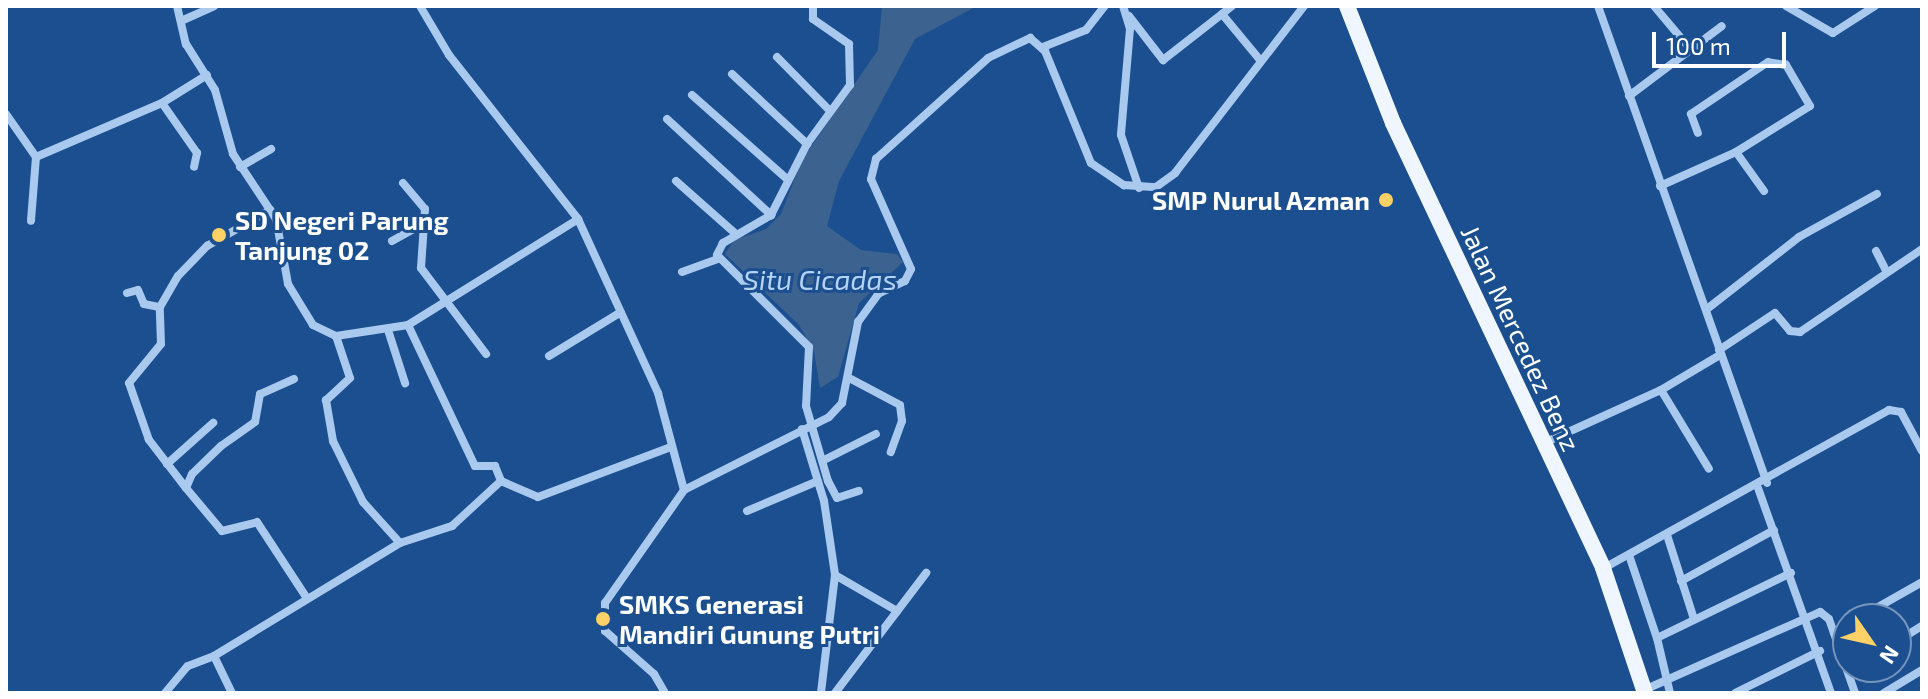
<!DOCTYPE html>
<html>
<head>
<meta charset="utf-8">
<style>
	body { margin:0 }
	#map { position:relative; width:1928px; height:699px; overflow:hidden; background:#1b4f8f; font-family:"Exo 2",sans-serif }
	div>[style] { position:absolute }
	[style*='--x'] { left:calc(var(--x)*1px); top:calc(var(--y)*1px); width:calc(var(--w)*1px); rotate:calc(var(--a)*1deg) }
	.water>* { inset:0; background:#3c6290 }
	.street>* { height:8px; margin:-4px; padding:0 4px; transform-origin:4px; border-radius:4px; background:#a9c9ee }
	.primary>* { height:16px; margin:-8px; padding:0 8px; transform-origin:8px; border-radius:8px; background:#f0f6ff }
	.dots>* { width:22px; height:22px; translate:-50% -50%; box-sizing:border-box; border:4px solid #1b4f8f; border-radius:50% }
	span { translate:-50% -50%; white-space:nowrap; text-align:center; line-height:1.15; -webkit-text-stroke:6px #1b4f8f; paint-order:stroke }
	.poi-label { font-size:26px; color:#fff; font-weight:700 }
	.right { translate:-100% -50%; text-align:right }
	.left { translate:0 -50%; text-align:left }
	.street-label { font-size:26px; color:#fff }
	.water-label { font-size:28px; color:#b5d3f5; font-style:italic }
	.frame { position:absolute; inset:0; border:8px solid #fff; pointer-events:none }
	.north { position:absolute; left:1832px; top:603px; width:80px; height:80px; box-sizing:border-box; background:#1b4f8f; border:2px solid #7695bc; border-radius:50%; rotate:124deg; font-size:22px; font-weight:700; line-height:32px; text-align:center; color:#fff }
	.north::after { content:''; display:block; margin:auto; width:28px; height:36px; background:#ffd166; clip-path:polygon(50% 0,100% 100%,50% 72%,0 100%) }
	.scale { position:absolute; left:1652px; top:32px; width:134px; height:36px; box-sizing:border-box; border:4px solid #fff; border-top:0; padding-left:10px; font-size:24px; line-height:28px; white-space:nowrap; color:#fff; -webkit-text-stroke:6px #1b4f8f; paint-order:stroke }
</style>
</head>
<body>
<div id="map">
	<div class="water">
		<div style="clip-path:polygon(882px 6px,977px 6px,915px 39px,839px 181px,827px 226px,861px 250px,897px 254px,903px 262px,859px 303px,838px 377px,820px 388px,814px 352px,799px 325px,725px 254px,734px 240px,766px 229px,781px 214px,802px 160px,878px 50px)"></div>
	</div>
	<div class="street">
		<div style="--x:177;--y:6;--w:39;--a:77"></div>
		<div style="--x:186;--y:44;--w:54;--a:57.8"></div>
		<div style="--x:215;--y:90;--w:66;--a:74.3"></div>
		<div style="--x:233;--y:154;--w:78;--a:56.5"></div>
		<div style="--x:276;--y:219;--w:66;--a:79.5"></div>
		<div style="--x:288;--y:284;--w:48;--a:58.6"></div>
		<div style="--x:313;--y:325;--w:25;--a:26"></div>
		<div style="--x:336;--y:336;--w:73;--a:-8.7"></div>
		<div style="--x:408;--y:325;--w:200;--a:-31.9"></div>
		<div style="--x:420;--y:6;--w:57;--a:59.4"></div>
		<div style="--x:449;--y:55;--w:209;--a:51.8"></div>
		<div style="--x:578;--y:219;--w:192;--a:65.3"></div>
		<div style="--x:658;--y:393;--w:100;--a:75"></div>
		<div style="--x:813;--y:6;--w:13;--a:90"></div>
		<div style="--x:813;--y:19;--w:44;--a:34.8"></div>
		<div style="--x:849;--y:44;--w:41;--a:88.6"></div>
		<div style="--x:850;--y:85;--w:73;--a:126.1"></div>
		<div style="--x:807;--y:144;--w:80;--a:116.9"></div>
		<div style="--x:771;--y:215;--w:56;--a:149.7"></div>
		<div style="--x:723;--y:243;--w:13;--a:117"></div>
		<div style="--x:717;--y:255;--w:130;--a:45"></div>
		<div style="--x:809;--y:347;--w:59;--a:92.9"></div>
		<div style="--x:806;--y:406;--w:78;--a:73.7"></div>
		<div style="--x:828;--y:481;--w:19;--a:62"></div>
		<div style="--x:837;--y:498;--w:23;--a:-18"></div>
		<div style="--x:1123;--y:6;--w:24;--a:73"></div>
		<div style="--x:1130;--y:29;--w:106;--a:94.9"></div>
		<div style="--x:1121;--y:135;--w:56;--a:71.2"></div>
		<div style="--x:1598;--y:6;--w:506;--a:70.49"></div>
		<div style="--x:1654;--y:6;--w:59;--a:49.8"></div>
		<div style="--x:1786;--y:6;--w:54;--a:29.9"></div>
		<div style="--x:1833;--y:33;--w:50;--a:-32.7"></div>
		<div style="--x:1222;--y:14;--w:13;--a:-39"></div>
		<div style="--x:1129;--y:16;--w:56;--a:52.3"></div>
		<div style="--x:1163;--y:60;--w:75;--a:-37.9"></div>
		<div style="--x:1222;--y:14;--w:60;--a:50.4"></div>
		<div style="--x:181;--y:21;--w:36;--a:-24"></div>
		<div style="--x:1043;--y:47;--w:46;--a:-21.6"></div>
		<div style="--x:1086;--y:30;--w:31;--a:-52"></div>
		<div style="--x:777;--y:57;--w:74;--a:45.5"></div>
		<div style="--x:732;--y:74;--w:103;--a:43"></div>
		<div style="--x:692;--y:95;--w:128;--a:41.5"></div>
		<div style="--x:1629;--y:96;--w:116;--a:-37"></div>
		<div style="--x:162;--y:103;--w:61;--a:55"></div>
		<div style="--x:197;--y:153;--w:14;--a:102"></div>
		<div style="--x:6;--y:114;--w:52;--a:55.1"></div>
		<div style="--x:36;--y:157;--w:64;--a:94.5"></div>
		<div style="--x:667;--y:119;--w:142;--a:42.7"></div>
		<div style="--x:1736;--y:152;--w:48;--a:54.3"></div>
		<div style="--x:36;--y:157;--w:137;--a:-23.2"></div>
		<div style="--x:162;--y:103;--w:53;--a:-31.9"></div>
		<div style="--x:240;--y:167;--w:36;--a:-30"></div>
		<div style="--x:676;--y:181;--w:80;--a:41.5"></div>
		<div style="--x:403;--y:183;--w:34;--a:50"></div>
		<div style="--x:425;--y:209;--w:59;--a:93.9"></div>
		<div style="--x:421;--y:268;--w:108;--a:52.9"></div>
		<div style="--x:1660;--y:186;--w:83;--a:-24.1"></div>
		<div style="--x:1736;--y:152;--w:87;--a:-31.9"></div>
		<div style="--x:1810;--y:106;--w:48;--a:-120.3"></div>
		<div style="--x:1786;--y:65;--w:18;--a:-171"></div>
		<div style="--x:1768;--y:62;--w:93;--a:146"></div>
		<div style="--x:1691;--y:114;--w:20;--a:70"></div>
		<div style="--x:392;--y:241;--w:35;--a:-29"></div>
		<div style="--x:1876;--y:251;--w:22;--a:63"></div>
		<div style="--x:682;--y:272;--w:38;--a:-20"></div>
		<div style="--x:127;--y:293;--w:11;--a:-15"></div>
		<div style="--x:138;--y:290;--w:15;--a:67"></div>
		<div style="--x:144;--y:304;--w:16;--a:11"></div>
		<div style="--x:1707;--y:309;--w:117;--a:-38"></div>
		<div style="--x:1799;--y:237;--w:89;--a:-28.9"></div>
		<div style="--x:408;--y:325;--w:156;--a:64.6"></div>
		<div style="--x:475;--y:466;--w:20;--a:0"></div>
		<div style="--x:495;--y:466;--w:16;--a:68"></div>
		<div style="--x:388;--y:330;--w:56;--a:72.2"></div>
		<div style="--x:336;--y:336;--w:44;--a:71.6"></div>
		<div style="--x:350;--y:378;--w:33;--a:137"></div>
		<div style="--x:326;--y:400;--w:42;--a:80.3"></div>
		<div style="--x:333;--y:441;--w:68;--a:63.8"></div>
		<div style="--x:363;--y:502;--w:55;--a:47.9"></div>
		<div style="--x:400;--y:543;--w:55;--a:-18.1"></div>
		<div style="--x:452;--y:526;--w:67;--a:-42.6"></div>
		<div style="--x:1719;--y:350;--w:67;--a:-33.5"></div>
		<div style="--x:1775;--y:313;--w:23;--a:50"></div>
		<div style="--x:1790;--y:331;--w:10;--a:6"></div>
		<div style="--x:1800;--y:332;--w:148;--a:-34.2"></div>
		<div style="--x:549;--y:356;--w:84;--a:-31.4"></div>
		<div style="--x:294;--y:379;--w:37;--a:156"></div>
		<div style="--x:260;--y:394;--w:28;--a:100"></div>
		<div style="--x:255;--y:422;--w:42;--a:144.8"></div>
		<div style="--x:221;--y:446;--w:40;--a:136"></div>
		<div style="--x:192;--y:474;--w:15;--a:113"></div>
		<div style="--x:186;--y:488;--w:56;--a:50.1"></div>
		<div style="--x:222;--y:531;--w:36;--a:-14"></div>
		<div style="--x:257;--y:522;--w:90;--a:56.8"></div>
		<div style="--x:851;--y:379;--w:55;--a:28"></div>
		<div style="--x:900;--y:405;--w:16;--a:83"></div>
		<div style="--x:902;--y:421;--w:33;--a:110"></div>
		<div style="--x:1661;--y:390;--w:92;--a:58.7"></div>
		<div style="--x:802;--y:429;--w:75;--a:73"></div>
		<div style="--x:824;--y:501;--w:75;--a:81.5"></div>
		<div style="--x:835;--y:575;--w:119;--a:96.8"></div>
		<div style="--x:1544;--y:443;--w:128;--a:-24.4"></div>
		<div style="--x:1661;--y:390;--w:69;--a:-30.7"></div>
		<div style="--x:824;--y:460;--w:58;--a:-26.6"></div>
		<div style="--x:167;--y:464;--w:62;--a:-41.7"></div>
		<div style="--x:501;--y:481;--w:40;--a:23.4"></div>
		<div style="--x:538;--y:497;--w:142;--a:-20.6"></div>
		<div style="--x:186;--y:488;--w:61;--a:-127.6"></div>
		<div style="--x:149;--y:440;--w:60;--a:-109.3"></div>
		<div style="--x:129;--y:383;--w:50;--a:-50.6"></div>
		<div style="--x:161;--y:344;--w:37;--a:-92"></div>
		<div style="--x:160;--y:307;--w:36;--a:-60"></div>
		<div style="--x:178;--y:276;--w:42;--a:-46"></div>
		<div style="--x:207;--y:246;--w:73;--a:-29.7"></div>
		<div style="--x:1758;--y:488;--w:218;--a:70.4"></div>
		<div style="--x:747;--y:511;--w:77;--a:-22.9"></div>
		<div style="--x:1667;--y:535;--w:88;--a:72.2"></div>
		<div style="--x:1629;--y:555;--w:88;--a:71.4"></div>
		<div style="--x:1657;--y:638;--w:149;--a:-25.9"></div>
		<div style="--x:1604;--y:568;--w:326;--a:-29"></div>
		<div style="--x:1889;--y:410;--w:12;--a:9"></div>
		<div style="--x:1901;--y:412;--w:44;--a:61.7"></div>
		<div style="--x:835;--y:575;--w:72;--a:30.1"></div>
		<div style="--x:1681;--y:581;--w:106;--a:-28.7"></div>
		<div style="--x:1857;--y:619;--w:75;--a:-29.6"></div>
		<div style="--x:1834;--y:633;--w:17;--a:-33"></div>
		<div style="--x:1657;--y:638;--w:57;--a:76.7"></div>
		<div style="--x:1896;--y:642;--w:31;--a:-32"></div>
		<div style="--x:214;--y:656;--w:218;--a:-31.3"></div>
		<div style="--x:1644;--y:690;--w:193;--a:-23.9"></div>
		<div style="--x:1820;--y:612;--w:11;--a:38"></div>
		<div style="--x:1829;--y:619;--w:78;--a:70.6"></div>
		<div style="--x:165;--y:693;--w:35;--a:-50"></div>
		<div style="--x:188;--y:666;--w:28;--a:-21"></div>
		<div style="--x:214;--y:656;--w:41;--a:64.1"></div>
		<div style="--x:665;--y:693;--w:22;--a:-120"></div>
		<div style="--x:654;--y:674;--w:65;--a:-138.7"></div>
		<div style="--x:605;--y:631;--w:28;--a:-90"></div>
		<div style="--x:605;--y:603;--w:138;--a:-55"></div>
		<div style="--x:684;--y:490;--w:162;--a:-26.7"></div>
		<div style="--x:829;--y:417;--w:19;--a:-47"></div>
		<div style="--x:842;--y:403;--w:83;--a:-78.8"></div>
		<div style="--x:858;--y:322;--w:34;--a:-54"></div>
		<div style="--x:878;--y:294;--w:30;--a:-26"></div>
		<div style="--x:905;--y:281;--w:13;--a:-63"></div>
		<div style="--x:911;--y:269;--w:98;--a:-114"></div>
		<div style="--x:871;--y:179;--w:21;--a:-76"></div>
		<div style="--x:876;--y:159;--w:151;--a:-42"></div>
		<div style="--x:988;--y:58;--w:47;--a:-25.5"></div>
		<div style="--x:1030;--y:38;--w:20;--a:41"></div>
		<div style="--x:1045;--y:51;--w:121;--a:67.7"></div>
		<div style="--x:1091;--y:163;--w:40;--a:34"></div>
		<div style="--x:1124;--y:185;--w:32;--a:4"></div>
		<div style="--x:1156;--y:187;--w:24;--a:-36"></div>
		<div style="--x:1175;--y:173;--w:211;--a:-52.3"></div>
		<div style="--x:835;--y:693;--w:151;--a:-52.8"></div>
		<div style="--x:1735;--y:693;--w:95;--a:-26.3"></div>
		<div style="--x:1884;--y:693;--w:44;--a:-31.2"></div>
	</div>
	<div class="primary">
		<div style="--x:1347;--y:6;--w:126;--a:68.5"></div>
		<div style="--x:1393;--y:123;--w:492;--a:64.7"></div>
		<div style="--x:1603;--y:568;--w:132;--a:71.4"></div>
	</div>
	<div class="dots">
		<div style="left:1386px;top:200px;background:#ffd166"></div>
		<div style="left:219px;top:235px;background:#ffd166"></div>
		<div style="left:603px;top:619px;background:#ffd166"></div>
	</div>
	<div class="poi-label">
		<span class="right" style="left:1370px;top:200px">SMP Nurul Azman</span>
		<span class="left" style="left:235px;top:235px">SD Negeri Parung<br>Tanjung 02</span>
		<span class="left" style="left:619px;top:619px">SMKS Generasi<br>Mandiri Gunung Putri</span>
	</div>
	<div class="street-label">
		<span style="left:1521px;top:338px;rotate:65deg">Jalan Mercedez Benz</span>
	</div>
	<div class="water-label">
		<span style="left:820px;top:279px">Situ Cicadas</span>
	</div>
	<div class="frame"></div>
	<div class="north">N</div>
	<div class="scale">100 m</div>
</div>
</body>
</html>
